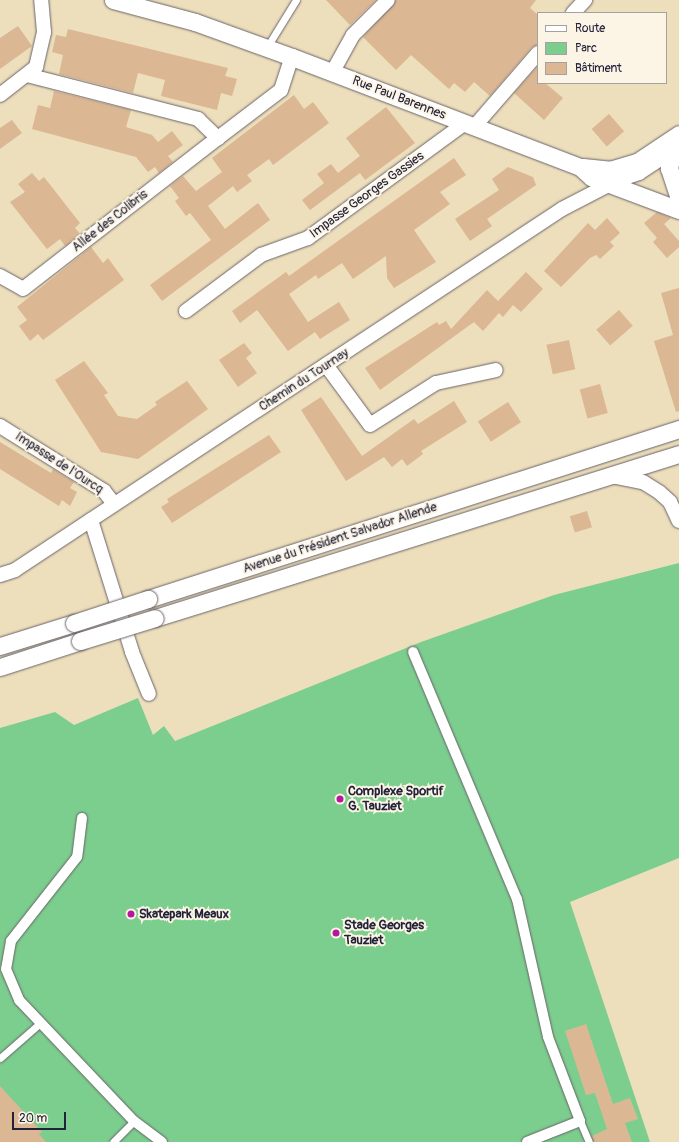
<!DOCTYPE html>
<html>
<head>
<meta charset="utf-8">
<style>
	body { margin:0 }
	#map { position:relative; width:679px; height:1142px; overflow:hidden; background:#eddebc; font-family:Pangolin,sans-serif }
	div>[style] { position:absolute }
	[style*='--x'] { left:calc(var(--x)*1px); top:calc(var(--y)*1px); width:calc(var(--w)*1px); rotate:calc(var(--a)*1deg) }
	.green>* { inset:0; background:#7cce8f }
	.building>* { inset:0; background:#dcb794; transform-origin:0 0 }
	.roads { filter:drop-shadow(0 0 1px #696468) drop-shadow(0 0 1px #696468) }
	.service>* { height:7px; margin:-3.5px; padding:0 3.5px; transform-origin:3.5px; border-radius:3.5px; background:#fff }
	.pedestrian>* { height:10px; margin:-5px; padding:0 5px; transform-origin:5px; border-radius:5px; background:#fff }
	.minor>* { height:14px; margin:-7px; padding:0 7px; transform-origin:7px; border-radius:7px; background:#fff }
	.tertiary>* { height:17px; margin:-8.5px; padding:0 8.5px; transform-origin:8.5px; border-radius:8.5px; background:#fff }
	.bridges { filter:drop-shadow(0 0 1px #696468) drop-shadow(0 0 1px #696468) }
	.tertiary-bridge>* { height:17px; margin:-8.5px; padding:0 8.5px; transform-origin:8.5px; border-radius:8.5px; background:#fff }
	.dots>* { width:11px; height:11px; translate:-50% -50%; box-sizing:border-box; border:2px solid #fcf5e5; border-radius:50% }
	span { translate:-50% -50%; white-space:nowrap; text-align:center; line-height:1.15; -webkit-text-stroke:4px #fcf5e5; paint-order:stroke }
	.street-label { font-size:13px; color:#22223b }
	.poi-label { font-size:13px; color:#22223b; font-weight:700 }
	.left { translate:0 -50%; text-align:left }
	.legend { position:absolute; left:537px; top:12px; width:130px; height:72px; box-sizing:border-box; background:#fcf5e5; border:1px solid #a5a1a1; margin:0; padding:5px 7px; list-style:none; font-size:12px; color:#22223b }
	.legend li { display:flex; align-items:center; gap:8px; height:20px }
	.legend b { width:20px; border:1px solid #a5a1a1 }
	.scale { position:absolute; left:12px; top:1112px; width:54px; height:18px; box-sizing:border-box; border:2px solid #22223b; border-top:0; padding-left:5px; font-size:12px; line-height:14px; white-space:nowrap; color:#22223b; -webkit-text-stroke:3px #fcf5e5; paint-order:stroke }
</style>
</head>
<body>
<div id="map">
	<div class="green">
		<div style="clip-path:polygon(679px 563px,679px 858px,570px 902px,650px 1142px,0 1142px,0 728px,55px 712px,74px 725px,138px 698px,153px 735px,164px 726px,175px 741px,421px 642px,554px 595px)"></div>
	</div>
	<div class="building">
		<div style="clip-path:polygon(326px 0,376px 0,350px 25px)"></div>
		<div style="clip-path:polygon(396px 0,536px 0,530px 8px,538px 15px,538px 45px,532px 47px,490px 96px,474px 82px,465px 92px,454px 83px,449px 89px,411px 55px,396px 70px,363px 37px)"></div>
		<div style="clip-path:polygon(18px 26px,32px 46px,0 69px,0 38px)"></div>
		<div style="clip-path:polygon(68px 29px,228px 68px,225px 76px,237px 79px,232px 96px,221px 93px,217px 110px,161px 96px,165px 80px,138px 73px,133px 93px,59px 74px,63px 55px,52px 52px,56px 35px,66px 37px)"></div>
		<div style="clip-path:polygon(538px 66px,538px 83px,545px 83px,563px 98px,544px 120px,514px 93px)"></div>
		<div style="clip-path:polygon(54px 91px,131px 110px,126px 127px,152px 135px,158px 142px,172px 131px,183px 145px,168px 156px,173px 162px,159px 173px,155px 167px,148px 172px,136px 157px,32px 129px,38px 105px,50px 108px)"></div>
		<div style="clip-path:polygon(294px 95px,304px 109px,313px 102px,329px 123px,273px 165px,269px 159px,247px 175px,252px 181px,237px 192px,233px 186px,208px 206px,225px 229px,258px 203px,270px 220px,162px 301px,150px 285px,211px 240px,190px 213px,186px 216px,175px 201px,179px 198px,170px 186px,183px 176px,196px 191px,222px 172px,212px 158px)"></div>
		<div style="clip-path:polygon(386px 107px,415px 143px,365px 180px,360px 173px,310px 210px,302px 200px,324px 183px,317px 174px,331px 164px,338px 173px,360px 156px,346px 138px)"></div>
		<div style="left:609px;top:114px;width:23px;height:23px;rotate:49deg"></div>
		<div style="clip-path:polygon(12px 120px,22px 133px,0 149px,0 128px)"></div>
		<div style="clip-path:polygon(454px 158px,466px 175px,440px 192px,450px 204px,414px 230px,436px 262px,394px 288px,387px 278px,386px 256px,353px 279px,342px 263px,318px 279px,316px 275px,289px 294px,308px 322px,339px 302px,350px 320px,320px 339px,315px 332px,288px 351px,257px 310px,240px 323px,232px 311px,286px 272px,289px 276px)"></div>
		<div style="clip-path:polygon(508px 167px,533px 177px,536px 185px,487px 219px,492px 226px,470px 241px,455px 219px,499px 190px,492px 179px)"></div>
		<div style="clip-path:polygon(32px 173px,39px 181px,44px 177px,80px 223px,75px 228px,80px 234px,65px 246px,60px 239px,47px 249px,10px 202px,25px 192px,18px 184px)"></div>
		<div style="clip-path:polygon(657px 212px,671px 218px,664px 224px,679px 241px,679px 247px,667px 258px,653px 242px,657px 238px,644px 223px)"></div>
		<div style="clip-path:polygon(607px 218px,620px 233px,610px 242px,614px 246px,600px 259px,596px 255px,590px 258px,561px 287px,544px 271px,588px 223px,595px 230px)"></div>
		<div style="clip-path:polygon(91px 247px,103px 263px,108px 258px,124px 280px,43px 340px,38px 334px,30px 341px,19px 326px,27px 320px,17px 307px)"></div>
		<div style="clip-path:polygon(526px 272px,543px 289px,521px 312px,513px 305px,503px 317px,499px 313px,483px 331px,474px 322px,380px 390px,365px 368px,437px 322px,439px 325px,446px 321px,451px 329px,487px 290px,498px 301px)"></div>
		<div style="clip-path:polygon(679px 288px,679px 411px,676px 412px,654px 341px,673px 335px,661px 293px)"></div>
		<div style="left:619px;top:310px;width:21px;height:30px;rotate:49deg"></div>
		<div style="left:569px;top:340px;width:30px;height:23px;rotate:78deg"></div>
		<div style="clip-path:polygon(244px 343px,252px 353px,246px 358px,257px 373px,238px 387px,219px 360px)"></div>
		<div style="clip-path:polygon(84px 361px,108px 393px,104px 395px,118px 416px,137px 419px,157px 405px,155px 402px,187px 381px,208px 409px,138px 459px,101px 452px,55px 380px)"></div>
		<div style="left:600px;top:384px;width:30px;height:21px;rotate:75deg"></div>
		<div style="clip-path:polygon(321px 397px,362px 456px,414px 419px,418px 424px,454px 401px,467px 422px,421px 451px,423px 454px,407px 466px,402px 459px,392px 467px,384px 457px,346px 481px,301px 410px)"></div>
		<div style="left:508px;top:402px;width:24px;height:36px;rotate:57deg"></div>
		<div style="clip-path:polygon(269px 435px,281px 452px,172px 523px,161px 507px,169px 502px,167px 499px)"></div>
		<div style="clip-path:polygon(0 442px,51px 473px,53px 469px,74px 482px,70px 488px,77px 492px,70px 506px,62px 500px,59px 506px,0 469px)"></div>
		<div style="left:587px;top:511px;width:17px;height:18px;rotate:73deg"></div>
		<div style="clip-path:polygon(586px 1024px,613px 1104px,630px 1098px,638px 1119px,625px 1123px,632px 1142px,594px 1142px,592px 1136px,607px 1129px,595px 1093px,586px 1095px,565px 1031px)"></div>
		<div style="clip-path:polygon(0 1086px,42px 1132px,39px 1134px,46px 1142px,0 1142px)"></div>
	</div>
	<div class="roads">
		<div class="service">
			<div style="--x:267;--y:47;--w:55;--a:-58.3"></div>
			<div style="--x:0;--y:1058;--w:53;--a:-41.2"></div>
			<div style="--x:580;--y:1121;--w:23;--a:67"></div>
			<div style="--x:113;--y:1142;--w:30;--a:-45"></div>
		</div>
		<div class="pedestrian">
			<div style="--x:413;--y:652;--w:268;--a:67.2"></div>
			<div style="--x:517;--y:899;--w:141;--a:77.3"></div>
			<div style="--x:548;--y:1037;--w:90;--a:69.1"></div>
			<div style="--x:580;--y:1121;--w:57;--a:158.4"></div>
			<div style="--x:82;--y:818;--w:39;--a:97"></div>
			<div style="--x:77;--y:857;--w:107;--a:128.2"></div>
			<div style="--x:11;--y:941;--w:28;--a:100"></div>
			<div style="--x:6;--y:969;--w:34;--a:67"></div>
			<div style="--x:19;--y:1000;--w:167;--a:46.5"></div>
			<div style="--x:134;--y:1121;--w:35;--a:37"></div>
		</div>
		<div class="minor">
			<div style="--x:573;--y:13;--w:18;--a:-47"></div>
			<div style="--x:332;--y:73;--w:43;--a:-61.1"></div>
			<div style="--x:353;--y:35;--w:49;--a:-45"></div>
			<div style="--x:27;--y:75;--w:177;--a:14.4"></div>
			<div style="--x:198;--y:119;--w:28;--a:44"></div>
			<div style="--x:218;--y:138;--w:79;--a:-37.3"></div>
			<div style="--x:281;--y:90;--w:35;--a:-72"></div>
			<div style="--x:0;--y:95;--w:46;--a:-37.9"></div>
			<div style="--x:36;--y:67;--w:36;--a:-77"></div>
			<div style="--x:44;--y:32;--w:32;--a:-95"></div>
			<div style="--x:474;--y:127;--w:98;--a:-49.1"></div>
			<div style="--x:0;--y:276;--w:26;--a:29"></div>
			<div style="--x:23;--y:289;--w:247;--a:-37.8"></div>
			<div style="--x:186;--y:311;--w:94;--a:-36.7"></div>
			<div style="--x:261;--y:255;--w:50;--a:-19.9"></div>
			<div style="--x:308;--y:238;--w:193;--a:-36.2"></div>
			<div style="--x:326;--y:365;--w:74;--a:53.7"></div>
			<div style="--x:370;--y:425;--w:78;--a:-32.5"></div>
			<div style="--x:436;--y:383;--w:61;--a:-12.2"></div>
			<div style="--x:0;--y:426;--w:123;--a:32"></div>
			<div style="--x:104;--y:491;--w:16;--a:52"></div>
			<div style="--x:611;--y:476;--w:33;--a:11"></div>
			<div style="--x:643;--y:482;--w:19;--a:32"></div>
			<div style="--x:659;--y:492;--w:15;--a:42"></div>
			<div style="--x:670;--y:502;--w:21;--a:65"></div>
			<div style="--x:91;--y:520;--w:138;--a:72.7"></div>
			<div style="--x:132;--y:652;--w:45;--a:68"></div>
			<div style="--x:0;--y:575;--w:16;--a:-18"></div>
			<div style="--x:15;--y:570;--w:655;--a:-33.42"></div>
			<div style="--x:562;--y:209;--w:63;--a:-27.4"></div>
			<div style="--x:618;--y:180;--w:22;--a:-18"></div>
			<div style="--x:639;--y:173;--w:42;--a:-33.3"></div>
		</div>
		<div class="tertiary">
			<div style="--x:113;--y:0;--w:85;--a:15"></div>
			<div style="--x:195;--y:22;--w:103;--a:19.8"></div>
			<div style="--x:292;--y:57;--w:308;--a:20.9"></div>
			<div style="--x:580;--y:167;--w:15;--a:42"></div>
			<div style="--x:591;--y:177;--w:94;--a:20.6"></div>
			<div style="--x:679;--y:146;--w:6;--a:141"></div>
			<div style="--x:674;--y:150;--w:19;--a:106"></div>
			<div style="--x:669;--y:168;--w:32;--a:72"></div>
			<div style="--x:583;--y:167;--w:27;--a:6"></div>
			<div style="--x:610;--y:170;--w:28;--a:-17"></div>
			<div style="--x:637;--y:162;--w:50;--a:-33.7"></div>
			<div style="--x:148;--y:599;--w:558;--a:-17.75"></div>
			<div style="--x:155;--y:618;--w:549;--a:-17.38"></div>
			<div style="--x:0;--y:646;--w:77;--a:-17.3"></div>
			<div style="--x:0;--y:667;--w:84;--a:-18"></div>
		</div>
	</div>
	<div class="bridges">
		<div class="tertiary-bridge">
			<div style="--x:74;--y:623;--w:78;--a:-18"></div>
			<div style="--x:80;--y:641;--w:78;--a:-17"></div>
		</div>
	</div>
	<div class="dots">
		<div style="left:340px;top:799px;background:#b5179e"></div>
		<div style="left:131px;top:914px;background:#b5179e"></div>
		<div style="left:336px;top:933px;background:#b5179e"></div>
	</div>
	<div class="street-label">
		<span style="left:399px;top:98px;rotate:21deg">Rue Paul Barennes</span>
		<span style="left:367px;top:195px;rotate:-36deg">Impasse Georges Gassies</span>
		<span style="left:110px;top:221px;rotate:-38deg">Allée des Colibris</span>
		<span style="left:304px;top:380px;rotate:-33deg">Chemin du Tournay</span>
		<span style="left:59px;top:463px;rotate:33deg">Impasse de l'Ourcq</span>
		<span style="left:340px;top:538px;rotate:-18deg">Avenue du Président Salvador Allende</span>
	</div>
	<div class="poi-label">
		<span class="left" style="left:348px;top:799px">Complexe Sportif<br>G. Tauziet</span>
		<span class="left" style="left:139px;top:914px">Skatepark Meaux</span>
		<span class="left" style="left:344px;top:933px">Stade Georges<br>Tauziet</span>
	</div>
	<ul class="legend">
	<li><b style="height:5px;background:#fff"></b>Route</li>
	<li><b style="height:11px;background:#7cce8f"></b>Parc</li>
	<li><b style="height:11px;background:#dcb794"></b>Bâtiment</li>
	</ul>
	<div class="scale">20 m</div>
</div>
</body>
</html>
